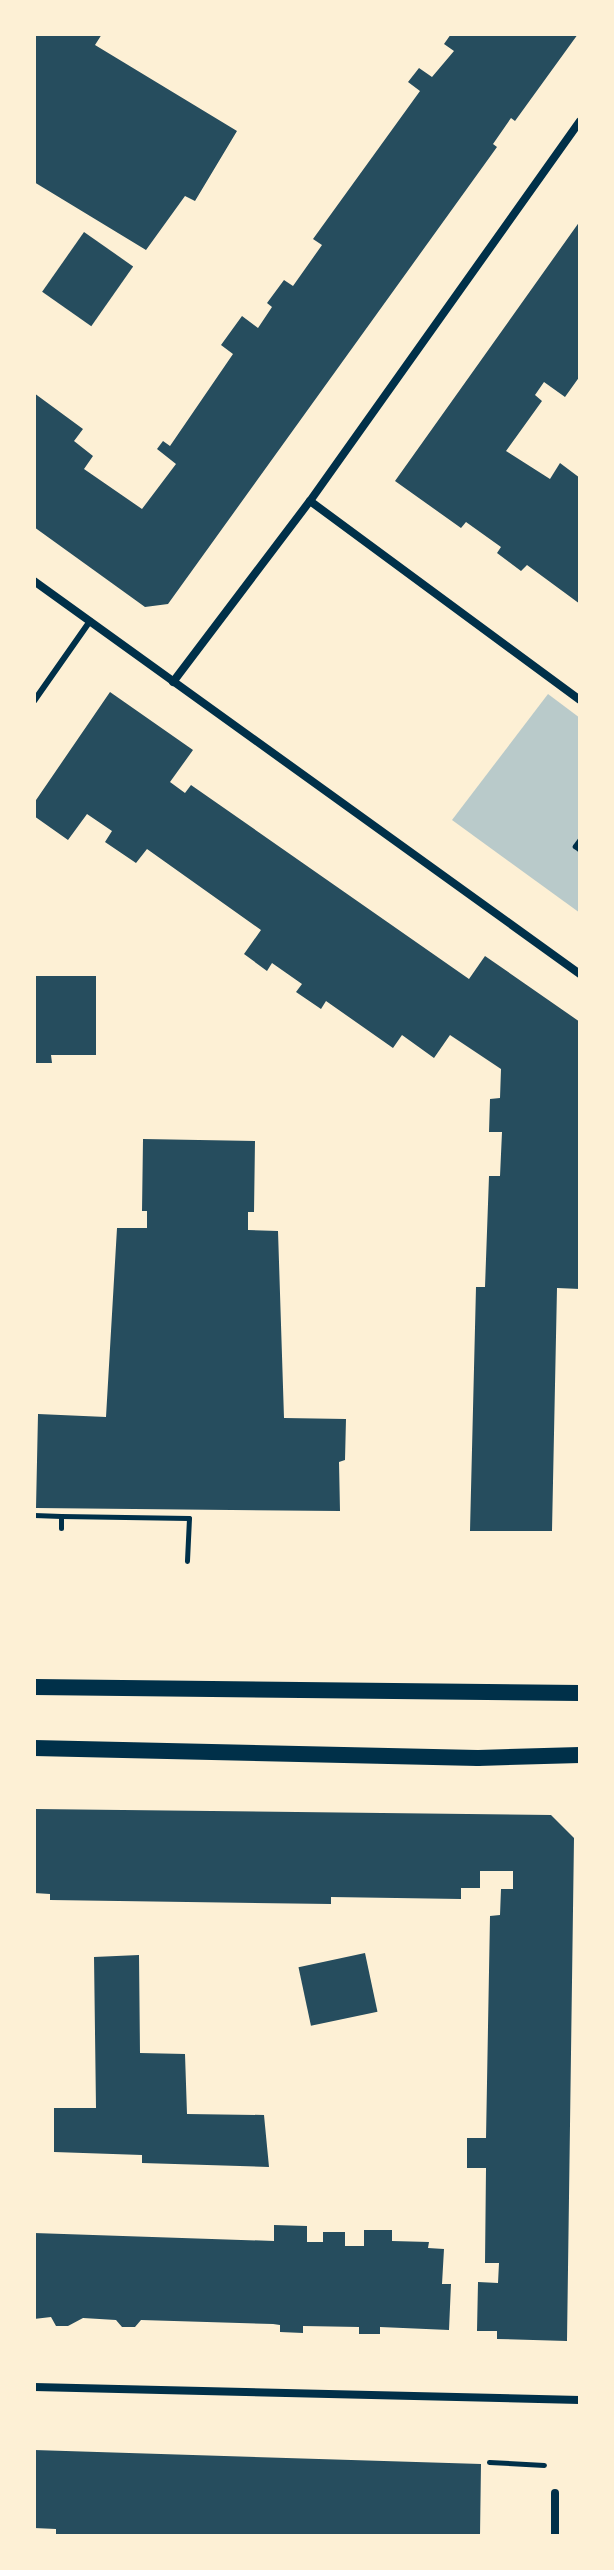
<!DOCTYPE html>
<html>
<head>
<meta charset="utf-8">
<style>
	body { margin:0 }
	#map { position:relative; width:614px; height:2570px; overflow:hidden; background:#fdf0d5; font-family:Cabin,sans-serif }
	div>[style] { position:absolute }
	[style*='--x'] { left:calc(var(--x)*1px); top:calc(var(--y)*1px); width:calc(var(--w)*1px); rotate:calc(var(--a)*1deg) }
	.green>* { inset:0; background:#b9caca }
	.building>* { inset:0; background:#264d5e; transform-origin:0 0 }
	.path>* { height:5px; margin:-2.5px; padding:0 2.5px; transform-origin:2.5px; border-radius:2.5px; background:#003049 }
	.service>* { height:6px; margin:-3px; padding:0 3px; transform-origin:3px; border-radius:3px; background:#003049 }
	.minor>* { height:8px; margin:-4px; padding:0 4px; transform-origin:4px; border-radius:4px; background:#003049 }
	.secondary>* { height:16px; margin:-8px; padding:0 8px; transform-origin:8px; border-radius:8px; background:#003049 }
	span { translate:-50% -50%; white-space:nowrap; text-align:center; line-height:1.15; -webkit-text-stroke:7px #fdf0d5; paint-order:stroke }
	.frame { position:absolute; inset:0; border:36px solid #fdf0d5; pointer-events:none }
</style>
</head>
<body>
<div id="map">
	<div class="green">
		<div style="clip-path:polygon(548px 694px,580px 718px,580px 913px,452px 820px)"></div>
	</div>
	<div class="building">
		<div style="clip-path:polygon(34px 34px,102px 34px,95px 45px,237px 131px,195px 201px,185px 196px,146px 250px,34px 182px)"></div>
		<div style="clip-path:polygon(451px 34px,578px 34px,515px 121px,511px 118px,493px 144px,497px 147px,168px 604px,145px 607px,34px 527px,34px 393px,83px 429px,74px 441px,93px 456px,84px 469px,142px 509px,176px 464px,157px 449px,163px 441px,170px 446px,233px 354px,221px 345px,242px 316px,258px 328px,272px 307px,267px 303px,284px 280px,293px 286px,322px 245px,313px 239px,420px 91px,408px 82px,419px 68px,432px 77px,454px 51px,444px 44px)"></div>
		<div style="clip-path:polygon(580px 221px,580px 376px,565px 397px,544px 382px,535px 395px,542px 401px,506px 451px,550px 479px,560px 463px,580px 478px,580px 604px,527px 565px,521px 571px,497px 553px,501px 547px,466px 522px,461px 528px,395px 481px)"></div>
		<div style="left:84px;top:232px;width:60px;height:73px;rotate:35deg"></div>
		<div style="clip-path:polygon(110px 692px,193px 750px,170px 782px,185px 793px,191px 785px,469px 979px,485px 956px,580px 1022px,580px 1289px,557px 1288px,552px 1531px,470px 1531px,476px 1287px,485px 1287px,489px 1176px,500px 1176px,502px 1132px,489px 1132px,490px 1099px,500px 1098px,501px 1069px,450px 1035px,434px 1058px,402px 1035px,393px 1048px,326px 1001px,321px 1009px,296px 992px,302px 984px,272px 963px,267px 971px,244px 954px,261px 930px,147px 849px,136px 863px,105px 842px,112px 831px,87px 814px,68px 840px,34px 816px,34px 803px)"></div>
		<div style="clip-path:polygon(34px 976px,96px 976px,96px 1055px,51px 1055px,52px 1063px,34px 1063px)"></div>
		<div style="clip-path:polygon(143px 1139px,255px 1141px,254px 1212px,248px 1212px,248px 1230px,278px 1231px,284px 1418px,346px 1419px,345px 1460px,339px 1462px,340px 1511px,36px 1508px,38px 1414px,106px 1417px,117px 1228px,147px 1228px,147px 1211px,142px 1211px)"></div>
		<div style="clip-path:polygon(34px 1809px,551px 1815px,574px 1838px,567px 2341px,497px 2339px,497px 2331px,477px 2331px,478px 2282px,498px 2283px,499px 2263px,485px 2263px,486px 2168px,467px 2168px,467px 2138px,486px 2138px,490px 1916px,500px 1915px,501px 1889px,513px 1889px,513px 1871px,480px 1871px,480px 1888px,461px 1888px,461px 1899px,331px 1897px,331px 1904px,50px 1900px,50px 1894px,34px 1893px)"></div>
		<div style="left:365px;top:1953px;width:60px;height:68px;rotate:78deg"></div>
		<div style="clip-path:polygon(139px 1955px,140px 2053px,185px 2054px,187px 2114px,264px 2115px,269px 2167px,142px 2163px,142px 2155px,54px 2152px,54px 2108px,96px 2108px,94px 1957px)"></div>
		<div style="clip-path:polygon(274px 2225px,307px 2226px,307px 2242px,323px 2242px,323px 2232px,345px 2232px,345px 2246px,364px 2246px,364px 2230px,392px 2230px,392px 2241px,429px 2242px,428px 2248px,444px 2249px,442px 2284px,451px 2284px,449px 2330px,380px 2327px,380px 2334px,359px 2334px,359px 2327px,303px 2326px,303px 2333px,280px 2332px,280px 2325px,273px 2324px,141px 2320px,135px 2327px,122px 2327px,116px 2320px,83px 2318px,68px 2326px,56px 2326px,51px 2317px,34px 2319px,34px 2233px,274px 2241px)"></div>
		<div style="clip-path:polygon(34px 2450px,481px 2464px,480px 2536px,56px 2536px,56px 2529px,34px 2528px)"></div>
	</div>
	<div class="path">
		<div style="--x:580;--y:839;--w:9;--a:126"></div>
		<div style="--x:575;--y:846;--w:6;--a:39"></div>
		<div style="--x:34;--y:1515;--w:27;--a:2"></div>
		<div style="--x:61;--y:1528;--w:12;--a:-90"></div>
		<div style="--x:61;--y:1516;--w:128;--a:0.9"></div>
		<div style="--x:189;--y:1518;--w:43;--a:92.7"></div>
		<div style="--x:489;--y:2462;--w:55;--a:3.1"></div>
	</div>
	<div class="service">
		<div style="--x:34;--y:701;--w:98;--a:-55"></div>
	</div>
	<div class="minor">
		<div style="--x:310;--y:501;--w:335;--a:36.4"></div>
		<div style="--x:34;--y:581;--w:673;--a:35.75"></div>
		<div style="--x:173;--y:682;--w:227;--a:-52.9"></div>
		<div style="--x:310;--y:501;--w:466;--a:-54.6"></div>
		<div style="--x:34;--y:2387;--w:546;--a:1.36"></div>
		<div style="--x:555;--y:2493;--w:43;--a:90"></div>
	</div>
	<div class="secondary">
		<div style="--x:34;--y:1687;--w:546;--a:0.63"></div>
		<div style="--x:34;--y:1748;--w:444;--a:1.3"></div>
		<div style="--x:478;--y:1758;--w:102;--a:-1.7"></div>
	</div>
	<div class="frame"></div>
</div>
</body>
</html>
